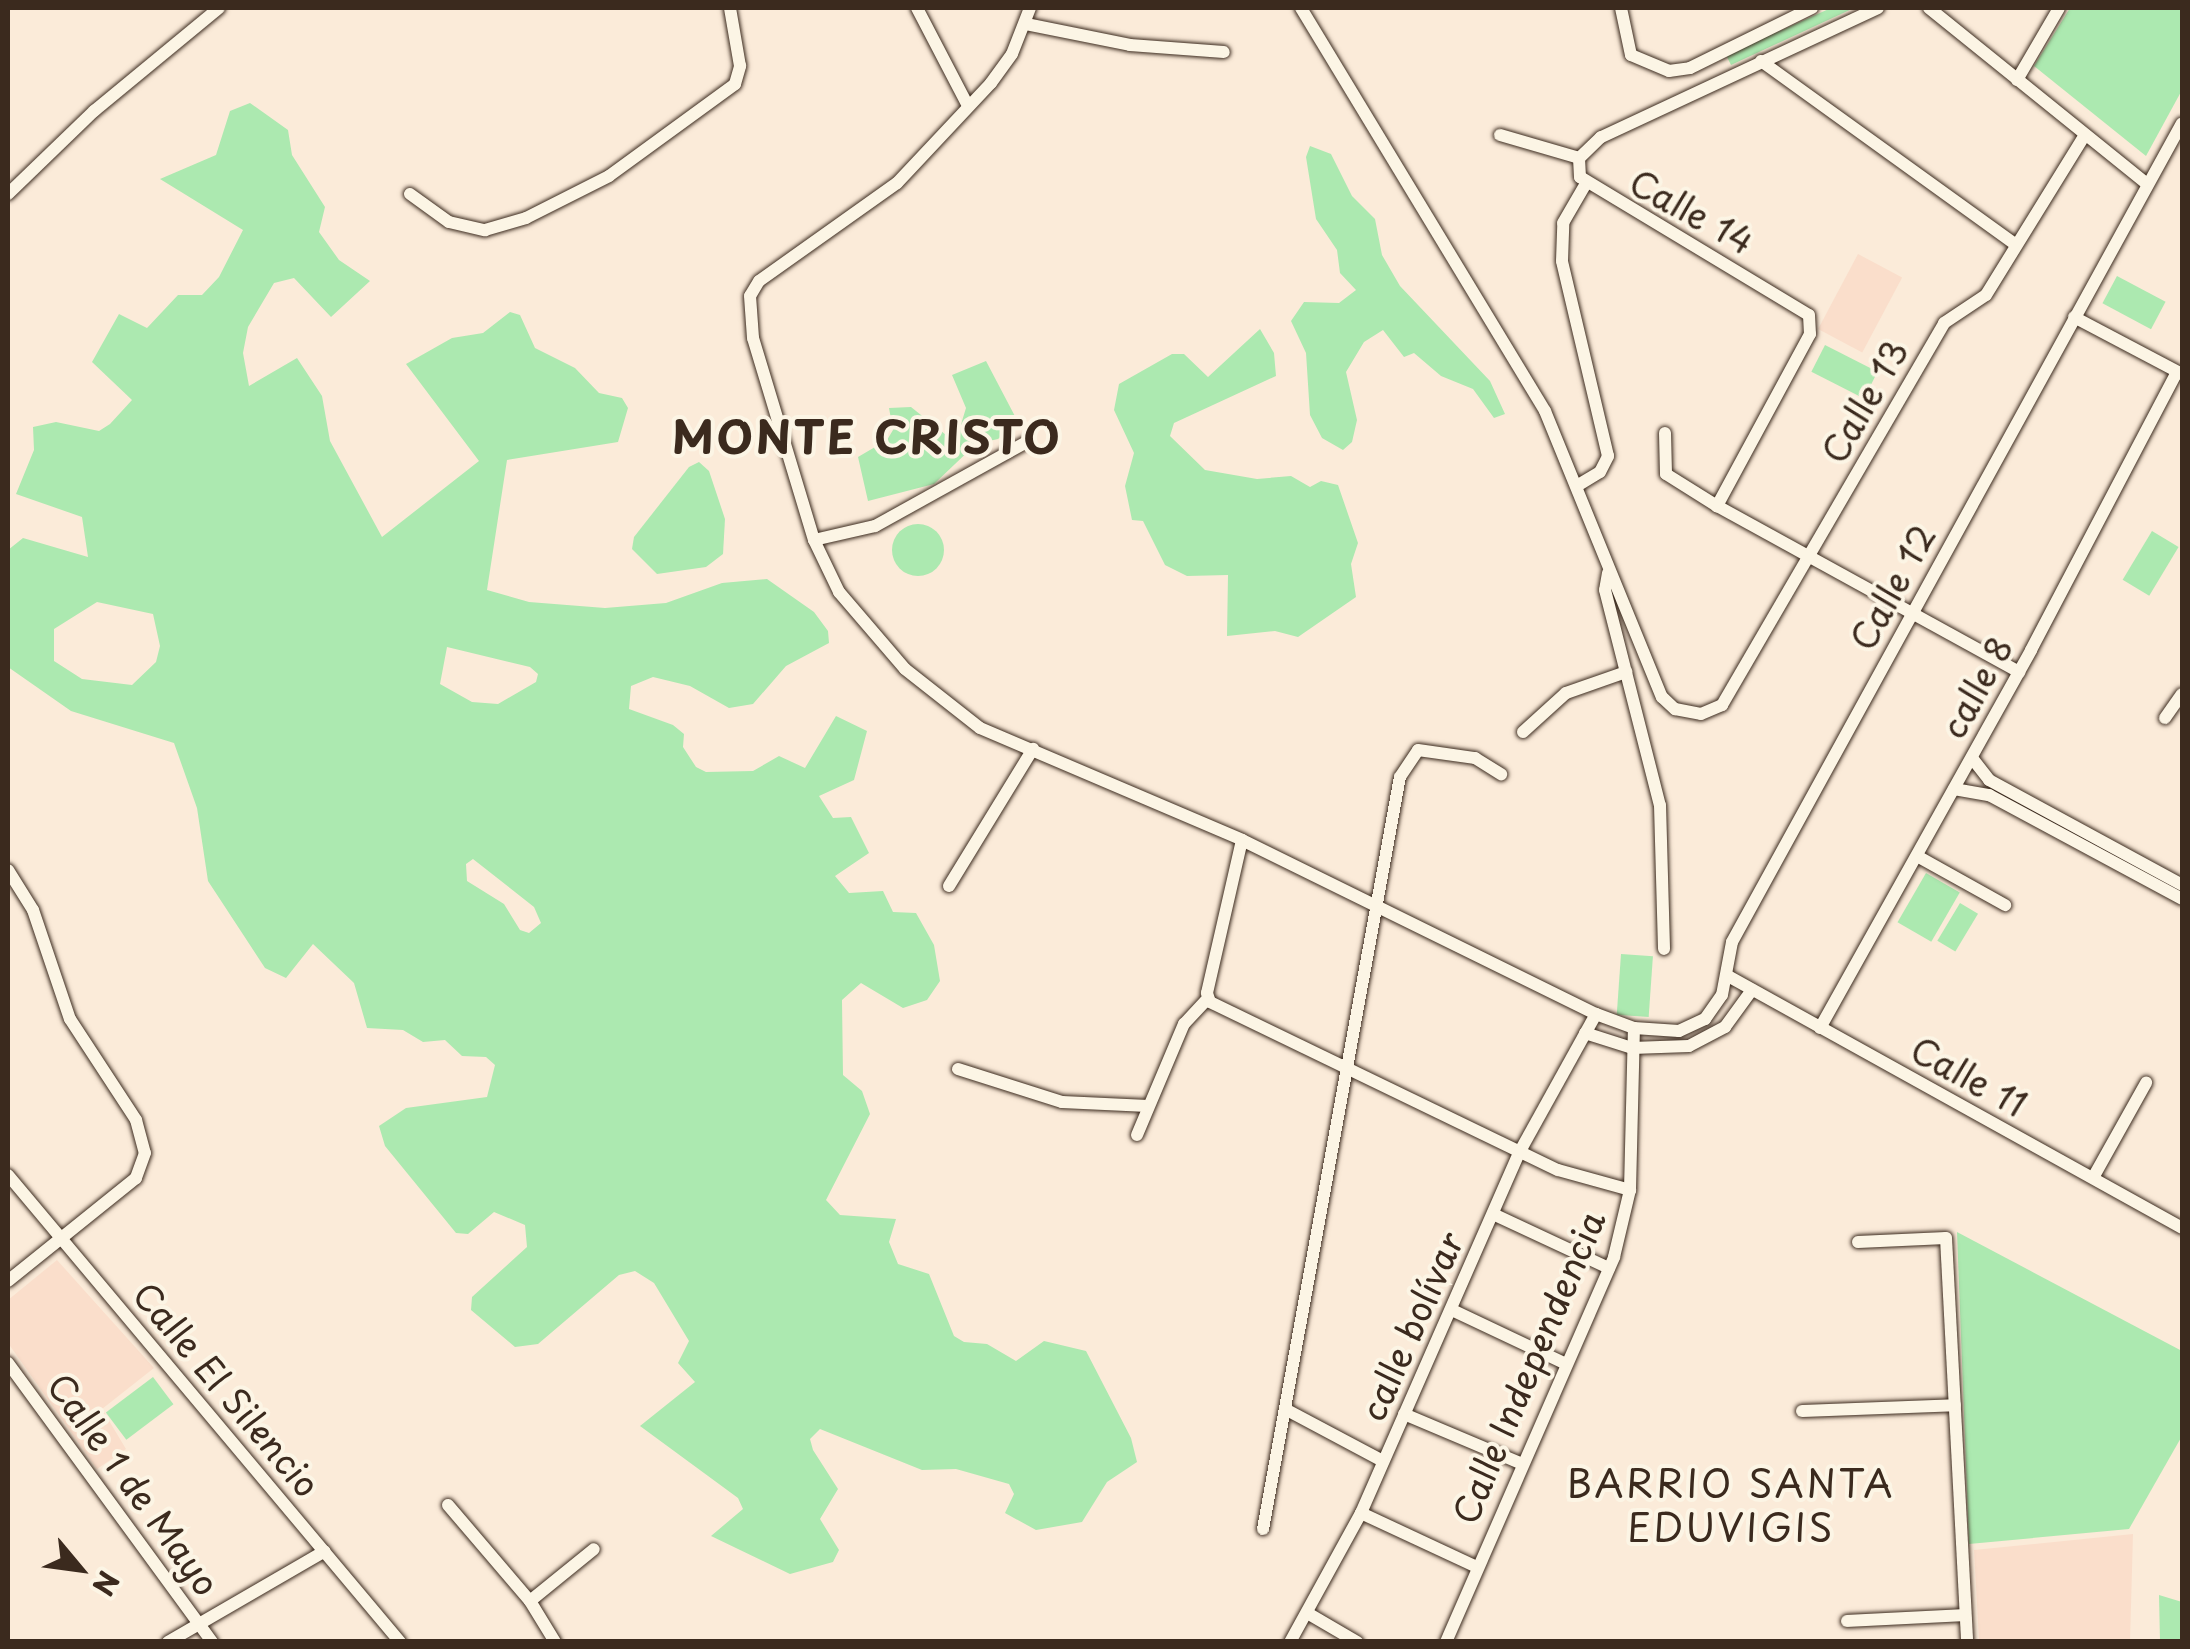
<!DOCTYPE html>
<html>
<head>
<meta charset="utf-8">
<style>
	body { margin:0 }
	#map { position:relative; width:2190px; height:1649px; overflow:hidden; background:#fbebd9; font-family:"Playpen Sans",sans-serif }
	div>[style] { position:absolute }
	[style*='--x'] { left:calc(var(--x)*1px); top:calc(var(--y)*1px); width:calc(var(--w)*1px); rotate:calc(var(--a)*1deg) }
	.built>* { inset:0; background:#fadecb; transform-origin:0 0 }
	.green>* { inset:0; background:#ace9b0; transform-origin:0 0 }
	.round { border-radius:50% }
	.roads { filter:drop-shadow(0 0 2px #3b2a1e) drop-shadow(0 0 2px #3b2a1e) }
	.minor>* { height:12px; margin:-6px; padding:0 6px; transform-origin:6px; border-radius:6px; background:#fcf5e5 }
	span { translate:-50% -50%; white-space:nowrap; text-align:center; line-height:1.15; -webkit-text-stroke:8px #fcf5e5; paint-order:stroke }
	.street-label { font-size:35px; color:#3b2a1e }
	.neighbourhood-label { font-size:38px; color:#3b2a1e; letter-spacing:2.5px }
	.district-label { font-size:45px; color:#3b2a1e; font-weight:700; letter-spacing:2.5px }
	.frame { position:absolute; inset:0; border:10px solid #3b2a1e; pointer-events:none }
	.north { position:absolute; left:30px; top:1519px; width:100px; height:100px; -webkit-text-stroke:8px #fcf5e5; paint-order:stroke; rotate:119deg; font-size:28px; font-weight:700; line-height:40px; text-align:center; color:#3b2a1e }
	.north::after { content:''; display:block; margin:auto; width:35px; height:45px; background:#3b2a1e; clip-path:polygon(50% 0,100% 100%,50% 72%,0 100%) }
</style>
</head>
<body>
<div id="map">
	<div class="built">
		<div style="left:1858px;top:254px;width:50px;height:85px;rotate:28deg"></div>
		<div style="clip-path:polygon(57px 1260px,154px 1368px,102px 1409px,126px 1449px,97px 1469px,8px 1343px,8px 1300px)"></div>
		<div style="clip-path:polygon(2133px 1534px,2130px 1641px,1979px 1641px,1974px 1550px)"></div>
	</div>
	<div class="green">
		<div style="clip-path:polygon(1831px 8px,1854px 8px,1731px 65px,1726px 55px)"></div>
		<div style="clip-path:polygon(2070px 8px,2182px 8px,2182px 90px,2146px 156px,2034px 66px)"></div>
		<div style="clip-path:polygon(evenodd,250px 103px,288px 130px,292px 155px,325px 207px,319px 232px,339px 260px,370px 281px,331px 317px,294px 278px,274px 283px,248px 327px,243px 353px,249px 386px,297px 358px,322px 396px,330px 441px,382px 537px,479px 461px,406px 364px,452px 338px,483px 333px,510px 312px,520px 315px,535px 348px,575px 368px,599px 393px,622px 398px,628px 408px,618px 442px,507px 460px,487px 590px,529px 602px,605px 608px,666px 603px,722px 583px,767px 579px,814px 612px,828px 631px,829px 643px,786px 666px,753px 704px,729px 708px,690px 686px,653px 677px,631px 686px,629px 709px,673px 725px,684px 734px,683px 747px,696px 767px,706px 772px,753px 771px,779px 756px,805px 768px,836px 716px,867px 731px,854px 780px,819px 796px,833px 818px,851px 817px,869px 853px,835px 876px,849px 893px,883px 891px,893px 912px,916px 913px,934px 945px,940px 981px,927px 1000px,903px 1008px,861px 983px,842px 1000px,843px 1075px,862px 1091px,870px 1114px,826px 1200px,840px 1215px,896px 1219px,889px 1242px,898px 1264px,929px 1274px,954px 1336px,964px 1342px,987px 1344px,1016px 1361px,1044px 1341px,1086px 1351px,1131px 1438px,1137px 1462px,1107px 1482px,1082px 1522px,1036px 1530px,1005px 1513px,1014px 1494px,1009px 1484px,956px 1469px,922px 1470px,820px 1429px,810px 1439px,813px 1450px,838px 1489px,820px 1519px,839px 1550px,833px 1562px,790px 1574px,711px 1536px,743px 1509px,738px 1498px,640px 1426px,695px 1382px,678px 1363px,689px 1341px,654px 1283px,635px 1271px,619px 1275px,538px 1344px,515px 1347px,471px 1310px,472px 1297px,527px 1247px,525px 1225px,494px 1212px,468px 1234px,456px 1233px,385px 1146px,379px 1126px,406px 1108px,487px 1097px,495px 1065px,486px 1057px,462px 1056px,445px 1040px,423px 1042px,403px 1030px,367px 1028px,354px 983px,313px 944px,286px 978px,265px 968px,208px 881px,197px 808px,174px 743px,71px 711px,8px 667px,8px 550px,23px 538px,88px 557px,82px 517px,16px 494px,34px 450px,33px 427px,56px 422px,99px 431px,110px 424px,132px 400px,92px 362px,119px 314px,147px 328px,178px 295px,202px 295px,219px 277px,243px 230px,160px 179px,216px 155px,230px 111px,250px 103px,97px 602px,153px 614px,160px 646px,156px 662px,132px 685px,82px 679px,54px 661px,54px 629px,97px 602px,250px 103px,447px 647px,530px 667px,538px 674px,536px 682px,498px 704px,472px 702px,440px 684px,447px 647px,250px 103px,473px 859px,534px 907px,541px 923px,529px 933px,520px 930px,504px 904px,467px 881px,466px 864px,473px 859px)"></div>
		<div style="clip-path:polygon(1310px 146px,1331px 154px,1352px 196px,1375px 219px,1382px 255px,1400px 286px,1490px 381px,1505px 414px,1494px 418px,1473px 389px,1441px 376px,1414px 353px,1404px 357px,1383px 330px,1364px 342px,1346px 372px,1357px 420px,1352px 442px,1343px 450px,1322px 438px,1310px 415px,1306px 353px,1291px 321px,1304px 302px,1339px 303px,1356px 290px,1340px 273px,1337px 250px,1316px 219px,1306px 157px)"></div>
		<div style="left:2117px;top:276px;width:55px;height:31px;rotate:28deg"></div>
		<div style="clip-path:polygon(1260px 329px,1274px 353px,1276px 376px,1174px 423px,1170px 436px,1205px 470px,1257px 479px,1291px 476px,1310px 487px,1321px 481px,1338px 485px,1358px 543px,1351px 564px,1356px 597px,1298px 637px,1275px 631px,1227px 636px,1228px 575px,1187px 576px,1165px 565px,1143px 521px,1132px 520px,1125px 486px,1134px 453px,1114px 410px,1119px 384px,1172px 354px,1184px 354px,1208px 377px)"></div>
		<div style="left:1825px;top:345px;width:59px;height:30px;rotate:27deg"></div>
		<div style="clip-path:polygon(986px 361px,1018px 422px,998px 439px,976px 444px,934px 484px,868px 501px,858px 457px,887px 440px,893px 430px,889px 408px,911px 407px,946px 435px,958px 434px,966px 408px,952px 375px)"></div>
		<div style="clip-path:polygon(699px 462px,709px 471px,725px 519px,723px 554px,706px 567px,657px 574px,632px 549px,634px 537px,689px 467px)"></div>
		<div class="round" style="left:892px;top:524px;width:52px;height:52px"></div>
		<div style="left:2152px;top:531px;width:31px;height:57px;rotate:31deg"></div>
		<div style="left:1926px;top:873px;width:39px;height:57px;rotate:30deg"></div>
		<div style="left:1960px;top:903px;width:21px;height:44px;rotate:31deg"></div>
		<div style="left:1621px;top:954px;width:32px;height:61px;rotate:4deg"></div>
		<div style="clip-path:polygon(1957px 1232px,2182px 1351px,2182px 1436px,2129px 1529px,1969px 1544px)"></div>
		<div style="left:153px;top:1377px;width:34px;height:59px;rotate:53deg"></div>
		<div style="clip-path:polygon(2159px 1595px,2182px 1602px,2182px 1641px,2160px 1641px)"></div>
	</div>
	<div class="roads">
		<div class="minor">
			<div style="--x:917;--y:8;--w:108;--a:62.5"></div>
			<div style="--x:1030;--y:8;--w:49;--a:111.4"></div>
			<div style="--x:1012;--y:54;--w:36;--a:126"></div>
			<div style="--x:991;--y:83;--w:137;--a:133.2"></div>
			<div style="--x:897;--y:183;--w:169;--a:144.6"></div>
			<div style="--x:759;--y:281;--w:17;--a:121"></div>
			<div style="--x:750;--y:296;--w:42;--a:85.9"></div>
			<div style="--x:753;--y:338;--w:211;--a:73.2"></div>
			<div style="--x:814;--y:540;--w:58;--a:64.3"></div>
			<div style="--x:839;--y:592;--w:101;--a:49.4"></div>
			<div style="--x:905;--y:669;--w:95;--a:38.2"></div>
			<div style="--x:980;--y:728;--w:285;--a:23.1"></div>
			<div style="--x:1242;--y:840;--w:394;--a:26.2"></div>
			<div style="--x:1596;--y:1014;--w:159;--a:119"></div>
			<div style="--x:1519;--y:1153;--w:393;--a:113.7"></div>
			<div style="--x:1361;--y:1513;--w:147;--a:118.8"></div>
			<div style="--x:1301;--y:8;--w:471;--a:58.8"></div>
			<div style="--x:1545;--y:411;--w:309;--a:67.8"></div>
			<div style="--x:1662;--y:697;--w:18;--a:43"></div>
			<div style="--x:1675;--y:709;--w:26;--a:11"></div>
			<div style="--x:1701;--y:714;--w:23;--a:-23"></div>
			<div style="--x:1722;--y:705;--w:442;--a:-59.8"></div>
			<div style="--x:1944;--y:323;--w:50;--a:-33.7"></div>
			<div style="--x:1986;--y:295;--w:188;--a:-58.3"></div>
			<div style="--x:1621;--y:8;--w:48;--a:78"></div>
			<div style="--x:1631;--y:55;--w:41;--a:22.8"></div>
			<div style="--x:1669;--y:71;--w:21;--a:-8"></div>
			<div style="--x:1690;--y:68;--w:136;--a:-26.2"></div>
			<div style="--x:1878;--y:8;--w:306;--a:155"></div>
			<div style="--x:1601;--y:137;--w:30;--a:136"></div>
			<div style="--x:1579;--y:158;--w:19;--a:87"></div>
			<div style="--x:1580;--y:177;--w:267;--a:31.1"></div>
			<div style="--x:1809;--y:315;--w:19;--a:87"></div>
			<div style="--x:1810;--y:334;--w:196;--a:118.4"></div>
			<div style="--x:1717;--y:506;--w:345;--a:28.8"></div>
			<div style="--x:1929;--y:8;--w:280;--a:38.9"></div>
			<div style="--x:1026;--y:24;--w:106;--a:11.4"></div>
			<div style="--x:1130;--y:45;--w:94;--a:4.3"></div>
			<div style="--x:1761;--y:61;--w:314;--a:35.8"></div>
			<div style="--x:2017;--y:80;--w:83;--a:-59.7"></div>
			<div style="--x:1500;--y:135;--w:82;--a:16.2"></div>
			<div style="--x:8;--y:194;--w:120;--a:-44"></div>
			<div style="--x:94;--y:111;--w:162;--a:-39.5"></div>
			<div style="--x:410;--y:194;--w:48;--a:35.7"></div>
			<div style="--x:449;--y:222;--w:37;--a:13"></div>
			<div style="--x:485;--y:230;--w:43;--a:-16.3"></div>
			<div style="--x:526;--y:218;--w:93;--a:-26.8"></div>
			<div style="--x:609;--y:176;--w:156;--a:-36.1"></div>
			<div style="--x:735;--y:84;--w:19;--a:-74"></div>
			<div style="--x:740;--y:66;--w:59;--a:-99.8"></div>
			<div style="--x:2074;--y:317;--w:122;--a:27.8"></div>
			<div style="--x:1665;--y:433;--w:41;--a:88.6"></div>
			<div style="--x:1666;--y:474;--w:60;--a:32.1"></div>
			<div style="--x:1580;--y:484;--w:23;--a:-31"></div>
			<div style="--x:1600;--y:472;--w:18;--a:-63"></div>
			<div style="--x:1608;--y:456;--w:200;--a:-103.3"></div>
			<div style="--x:1562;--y:261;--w:38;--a:-88"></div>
			<div style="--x:1563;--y:223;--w:44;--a:-59.9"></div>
			<div style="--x:814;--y:540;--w:63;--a:-12.9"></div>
			<div style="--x:875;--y:526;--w:171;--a:-29"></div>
			<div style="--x:1608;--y:573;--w:17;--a:100"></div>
			<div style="--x:1605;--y:590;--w:222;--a:75.7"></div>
			<div style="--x:1660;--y:805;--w:144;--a:88.4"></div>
			<div style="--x:2165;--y:718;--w:29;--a:-55"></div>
			<div style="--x:1523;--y:732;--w:58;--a:-42.2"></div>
			<div style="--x:1566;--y:693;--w:64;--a:-19.3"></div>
			<div style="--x:1972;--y:758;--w:28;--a:52"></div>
			<div style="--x:1989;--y:780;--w:220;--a:28.5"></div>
			<div style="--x:1954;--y:789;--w:36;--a:10"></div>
			<div style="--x:1989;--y:795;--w:219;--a:28.3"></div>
			<div style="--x:1242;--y:840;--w:157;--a:102.9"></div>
			<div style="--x:1207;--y:993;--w:9;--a:72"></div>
			<div style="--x:1210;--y:1002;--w:386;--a:25.8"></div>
			<div style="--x:1558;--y:1170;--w:75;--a:15.5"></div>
			<div style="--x:1917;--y:856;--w:101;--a:29.1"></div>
			<div style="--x:8;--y:870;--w:47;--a:58"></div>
			<div style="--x:33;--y:910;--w:115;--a:71.3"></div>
			<div style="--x:70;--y:1019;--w:121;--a:56.8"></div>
			<div style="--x:136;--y:1120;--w:34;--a:75"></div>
			<div style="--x:145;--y:1153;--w:27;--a:110"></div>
			<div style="--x:136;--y:1178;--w:164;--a:141.2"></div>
			<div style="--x:949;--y:886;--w:161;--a:-58.5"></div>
			<div style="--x:1728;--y:976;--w:519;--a:29.03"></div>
			<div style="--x:1596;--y:1014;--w:40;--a:20.2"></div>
			<div style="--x:1634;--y:1028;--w:45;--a:3.8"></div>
			<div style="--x:1679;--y:1031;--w:29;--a:-25"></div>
			<div style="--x:1705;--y:1019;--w:29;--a:-55"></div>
			<div style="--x:1722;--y:995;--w:54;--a:-79.3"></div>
			<div style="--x:1732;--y:942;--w:934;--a:-61.21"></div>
			<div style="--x:1820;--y:1028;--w:433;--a:-60.8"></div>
			<div style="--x:2031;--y:650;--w:314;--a:-62.3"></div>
			<div style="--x:1585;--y:1033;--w:49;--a:17.7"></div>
			<div style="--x:1632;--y:1048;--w:57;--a:-2"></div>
			<div style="--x:1689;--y:1046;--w:41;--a:-27.8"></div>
			<div style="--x:1725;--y:1027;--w:46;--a:-53.9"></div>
			<div style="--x:958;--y:1069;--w:109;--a:17.6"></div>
			<div style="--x:1062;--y:1102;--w:86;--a:2.7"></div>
			<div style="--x:1137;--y:1135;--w:121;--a:-67.1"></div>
			<div style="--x:1184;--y:1024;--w:34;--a:-47"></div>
			<div style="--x:8;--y:1175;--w:610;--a:49.99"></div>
			<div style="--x:2094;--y:1176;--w:107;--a:-60.8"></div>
			<div style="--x:1493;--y:1214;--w:128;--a:25"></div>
			<div style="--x:1858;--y:1242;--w:88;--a:-2.6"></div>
			<div style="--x:1946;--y:1238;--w:405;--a:87"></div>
			<div style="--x:1452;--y:1310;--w:126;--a:25.3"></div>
			<div style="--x:8;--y:1363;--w:346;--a:53.8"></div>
			<div style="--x:1285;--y:1409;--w:111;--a:28"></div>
			<div style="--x:1802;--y:1411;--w:153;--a:-2.2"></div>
			<div style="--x:1404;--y:1414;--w:126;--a:22.9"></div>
			<div style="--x:448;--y:1505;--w:126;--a:49.5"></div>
			<div style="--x:530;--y:1601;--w:48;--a:58.6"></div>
			<div style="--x:1361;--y:1513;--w:128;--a:25"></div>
			<div style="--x:1263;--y:1529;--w:764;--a:-79.68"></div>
			<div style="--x:1400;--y:777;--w:32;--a:-56"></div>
			<div style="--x:1418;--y:750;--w:58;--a:8"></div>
			<div style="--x:1475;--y:758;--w:31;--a:32"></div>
			<div style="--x:530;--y:1601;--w:82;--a:-39.1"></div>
			<div style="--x:1309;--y:1614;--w:56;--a:30.3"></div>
			<div style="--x:1847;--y:1621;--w:118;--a:-2.9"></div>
			<div style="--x:168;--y:1642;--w:181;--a:-30.1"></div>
			<div style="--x:1446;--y:1642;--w:420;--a:-66.4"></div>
			<div style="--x:1614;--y:1257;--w:69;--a:-76.6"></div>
			<div style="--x:1630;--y:1190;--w:162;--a:-88.6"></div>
		</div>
	</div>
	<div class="street-label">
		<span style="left:1692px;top:211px;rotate:29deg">Calle 14</span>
		<span style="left:1864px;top:401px;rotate:-60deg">Calle 13</span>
		<span style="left:1892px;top:587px;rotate:-61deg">Calle 12</span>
		<span style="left:1976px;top:687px;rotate:-61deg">calle 8</span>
		<span style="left:1969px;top:1076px;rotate:29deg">Calle 11</span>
		<span style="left:1411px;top:1326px;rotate:-66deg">calle bolívar</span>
		<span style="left:1528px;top:1367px;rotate:-67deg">Calle Independencia</span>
		<span style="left:227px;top:1389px;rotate:50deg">Calle El Silencio</span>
		<span style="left:134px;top:1484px;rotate:54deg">Calle 1 de Mayo</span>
	</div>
	<div class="neighbourhood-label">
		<span style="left:1731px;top:1505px">BARRIO SANTA<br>EDUVIGIS</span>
	</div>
	<div class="district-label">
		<span style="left:867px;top:436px">MONTE CRISTO</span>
	</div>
	<div class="frame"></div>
	<div class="north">N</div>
</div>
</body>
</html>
